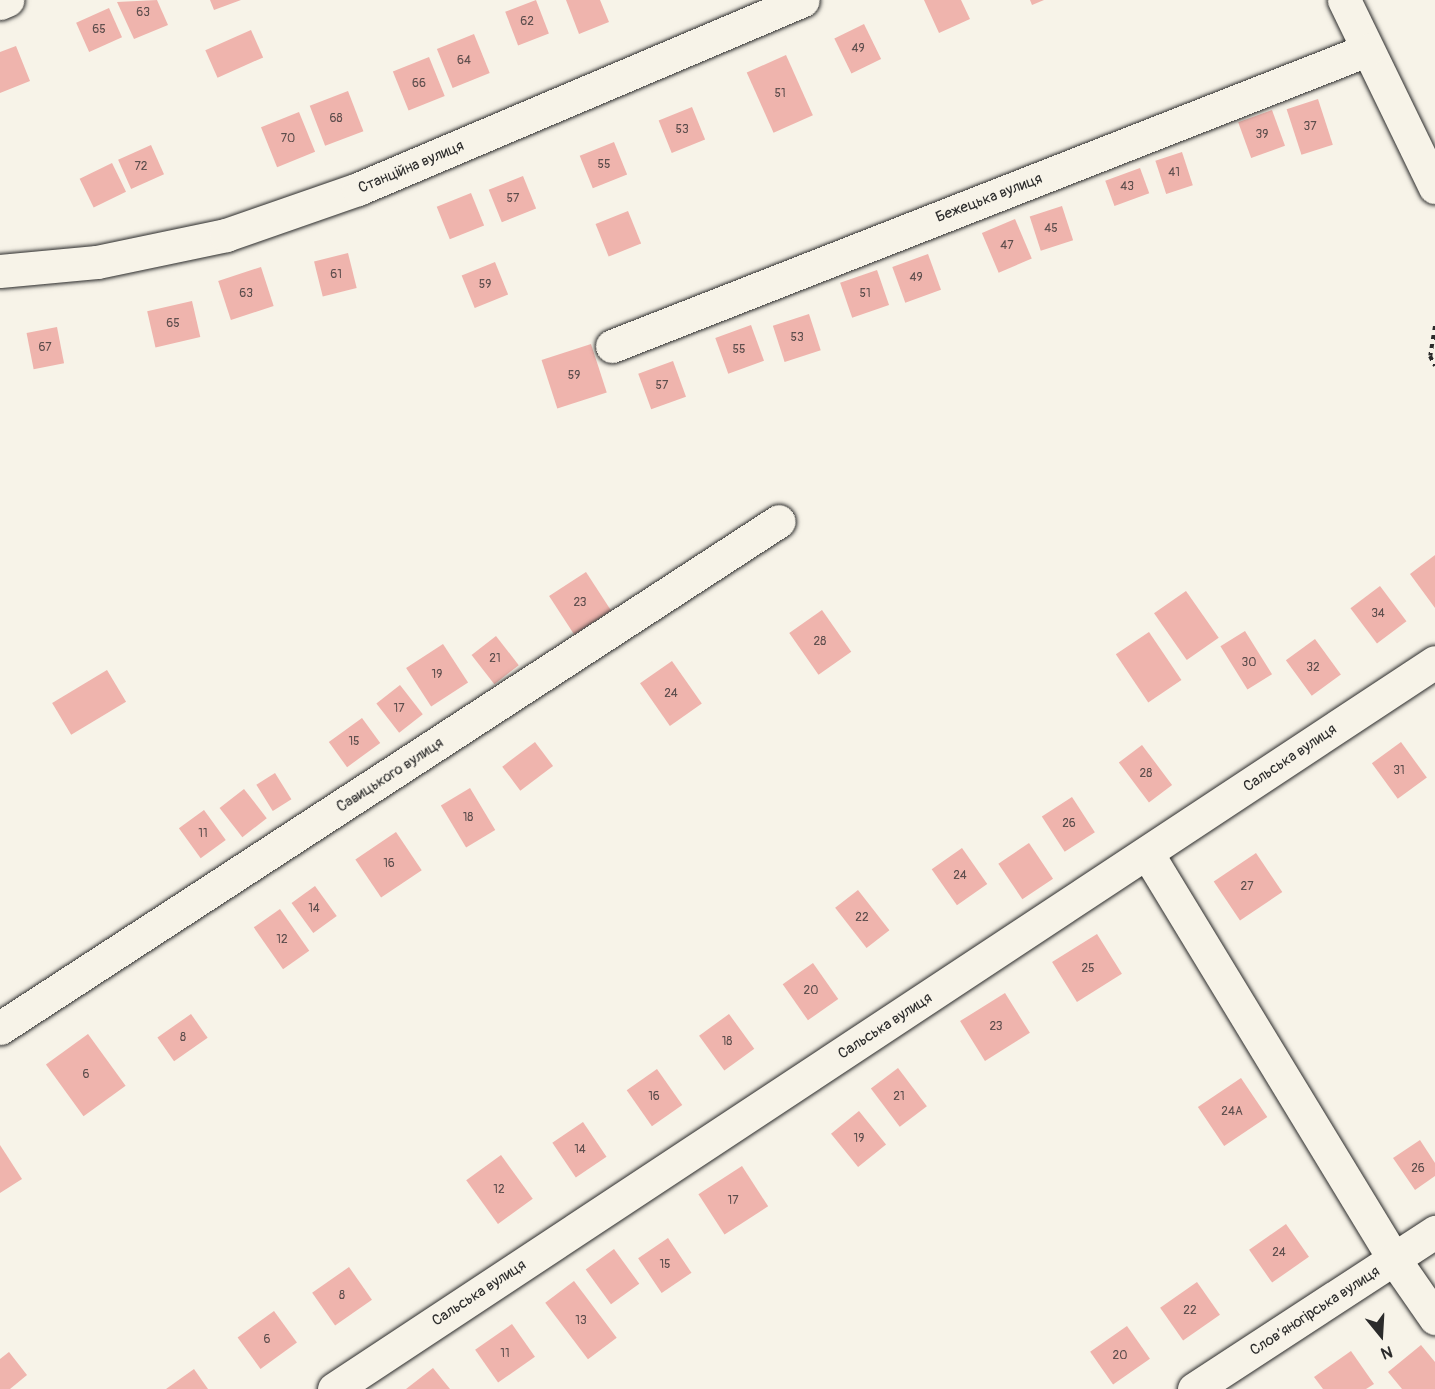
<!DOCTYPE html>
<html>
<head>
<meta charset="utf-8">
<style>
	body { margin:0 }
	#map { position:relative; width:1435px; height:1389px; overflow:hidden; background:#f7f3e8; font-family:Pangolin,sans-serif }
	div>[style] { position:absolute }
	[style*='--x'] { left:calc(var(--x)*1px); top:calc(var(--y)*1px); width:calc(var(--w)*1px); rotate:calc(var(--a)*1deg) }
	.building>* { inset:0; background:#efb4ad; transform-origin:0 0 }
	.path>* { height:4px; margin-top:-2px; transform-origin:0; background:repeating-linear-gradient(90deg,#2b2b2b 0 4.5px,transparent 0 9px) }
	.roads { filter:drop-shadow(0 0 2px #2b2b2b) drop-shadow(0 0 2px #2b2b2b) }
	.minor>* { height:33px; margin:-16.5px; padding:0 16.5px; transform-origin:16.5px; border-radius:16.5px; background:#f7f3e8 }
	span { translate:-50% -50%; white-space:nowrap; text-align:center; line-height:1.15; -webkit-text-stroke:4.5px #f7f3e8; paint-order:stroke }
	.number-label { font-size:12px; color:#5c4d4c }
	.number-label span { -webkit-text-stroke-width:0 }
	.street-label { font-size:15px; color:#2b2b2b }
	.north { position:absolute; left:1351px; top:1305px; width:60px; height:60px; -webkit-text-stroke:4px #f7f3e8; paint-order:stroke; rotate:162deg; font-size:16px; font-weight:700; line-height:24px; text-align:center; color:#2b2b2b }
	.north::after { content:''; display:block; margin:auto; width:21px; height:27px; background:#2b2b2b; clip-path:polygon(50% 0,100% 100%,50% 72%,0 100%) }
</style>
</head>
<body>
<div id="map">
	<div class="building">
		<div style="clip-path:polygon(157px 0,168px 25px,134px 39px,117px 2px)"></div>
		<div style="clip-path:polygon(210px 0,241px 0,214px 10px)"></div>
		<div style="left:536px;top:0;width:36px;height:33px;rotate:69deg"></div>
		<div style="clip-path:polygon(566px 0,600px 0,609px 22px,579px 34px)"></div>
		<div style="clip-path:polygon(924px 0,961px 0,970px 19px,939px 33px)"></div>
		<div style="clip-path:polygon(1030px 0,1044px 0,1032px 5px)"></div>
		<div style="left:109px;top:8px;width:32px;height:36px;rotate:66deg"></div>
		<div style="left:864px;top:24px;width:39px;height:33px;rotate:64deg"></div>
		<div style="left:251px;top:30px;width:30px;height:50px;rotate:66deg"></div>
		<div style="left:474px;top:34px;width:42px;height:40px;rotate:68deg"></div>
		<div style="clip-path:polygon(16px 46px,30px 81px,0 93px,0 52px)"></div>
		<div style="left:786px;top:55px;width:66px;height:43px;rotate:66deg"></div>
		<div style="left:429px;top:57px;width:42px;height:39px;rotate:68deg"></div>
		<div style="left:348px;top:91px;width:43px;height:41px;rotate:69deg"></div>
		<div style="left:1318px;top:99px;width:48px;height:33px;rotate:72deg"></div>
		<div style="left:692px;top:107px;width:35px;height:36px;rotate:68deg"></div>
		<div style="left:1272px;top:110px;width:38px;height:36px;rotate:70deg"></div>
		<div style="left:299px;top:112px;width:43px;height:41px;rotate:68deg"></div>
		<div style="left:614px;top:142px;width:35px;height:37px;rotate:68deg"></div>
		<div style="left:151px;top:145px;width:32px;height:36px;rotate:66deg"></div>
		<div style="left:1182px;top:152px;width:35px;height:28px;rotate:72deg"></div>
		<div style="left:112px;top:163px;width:32px;height:36px;rotate:64deg"></div>
		<div style="left:1140px;top:168px;width:27px;height:37px;rotate:70deg"></div>
		<div style="left:523px;top:176px;width:35px;height:37px;rotate:68deg"></div>
		<div style="left:471px;top:193px;width:35px;height:37px;rotate:68deg"></div>
		<div style="left:1062px;top:206px;width:36px;height:34px;rotate:72deg"></div>
		<div style="left:628px;top:211px;width:35px;height:35px;rotate:68deg"></div>
		<div style="left:1015px;top:219px;width:43px;height:36px;rotate:67deg"></div>
		<div style="left:348px;top:253px;width:36px;height:35px;rotate:76deg"></div>
		<div style="left:928px;top:254px;width:38px;height:38px;rotate:70deg"></div>
		<div style="left:495px;top:262px;width:35px;height:36px;rotate:68deg"></div>
		<div style="left:261px;top:267px;width:41px;height:45px;rotate:72deg"></div>
		<div style="left:877px;top:270px;width:37px;height:39px;rotate:71deg"></div>
		<div style="left:192px;top:301px;width:37px;height:46px;rotate:77deg"></div>
		<div style="left:809px;top:314px;width:38px;height:38px;rotate:72deg"></div>
		<div style="left:751px;top:325px;width:38px;height:38px;rotate:70deg"></div>
		<div style="left:57px;top:327px;width:37px;height:31px;rotate:79deg"></div>
		<div style="left:591px;top:344px;width:51px;height:52px;rotate:72deg"></div>
		<div style="left:673px;top:361px;width:38px;height:37px;rotate:70deg"></div>
		<div style="clip-path:polygon(1435px 555px,1435px 608px,1410px 574px)"></div>
		<div style="left:586px;top:572px;width:46px;height:44px;rotate:57deg"></div>
		<div style="left:1380px;top:586px;width:44px;height:37px;rotate:53deg"></div>
		<div style="left:1186px;top:591px;width:57px;height:39px;rotate:55deg"></div>
		<div style="left:822px;top:610px;width:51px;height:40px;rotate:55deg"></div>
		<div style="left:1245px;top:631px;width:51px;height:29px;rotate:58deg"></div>
		<div style="left:1149px;top:632px;width:58px;height:40px;rotate:56deg"></div>
		<div style="left:496px;top:636px;width:37px;height:31px;rotate:52deg"></div>
		<div style="left:1315px;top:639px;width:44px;height:36px;rotate:54deg"></div>
		<div style="left:443px;top:644px;width:46px;height:44px;rotate:57deg"></div>
		<div style="left:672px;top:661px;width:52px;height:39px;rotate:55deg"></div>
		<div style="left:107px;top:670px;width:37px;height:64px;rotate:59deg"></div>
		<div style="left:400px;top:685px;width:37px;height:30px;rotate:52deg"></div>
		<div style="left:362px;top:718px;width:31px;height:41px;rotate:54deg"></div>
		<div style="left:535px;top:742px;width:30px;height:41px;rotate:53deg"></div>
		<div style="left:1401px;top:742px;width:44px;height:36px;rotate:54deg"></div>
		<div style="left:1142px;top:745px;width:50px;height:29px;rotate:53deg"></div>
		<div style="left:275px;top:773px;width:31px;height:22px;rotate:58deg"></div>
		<div style="left:470px;top:788px;width:49px;height:34px;rotate:59deg"></div>
		<div style="left:244px;top:789px;width:37px;height:31px;rotate:52deg"></div>
		<div style="left:1072px;top:797px;width:42px;height:36px;rotate:57deg"></div>
		<div style="left:204px;top:810px;width:37px;height:31px;rotate:54deg"></div>
		<div style="left:396px;top:832px;width:46px;height:49px;rotate:56deg"></div>
		<div style="left:1029px;top:843px;width:43px;height:37px;rotate:56deg"></div>
		<div style="left:962px;top:848px;width:44px;height:37px;rotate:55deg"></div>
		<div style="left:1256px;top:853px;width:47px;height:51px;rotate:56deg"></div>
		<div style="left:315px;top:886px;width:37px;height:29px;rotate:54deg"></div>
		<div style="left:858px;top:890px;width:51px;height:29px;rotate:52deg"></div>
		<div style="left:280px;top:909px;width:51px;height:32px;rotate:55deg"></div>
		<div style="left:1097px;top:934px;width:47px;height:53px;rotate:58deg"></div>
		<div style="left:813px;top:963px;width:44px;height:37px;rotate:55deg"></div>
		<div style="left:1005px;top:993px;width:47px;height:53px;rotate:58deg"></div>
		<div style="left:191px;top:1014px;width:29px;height:41px;rotate:55deg"></div>
		<div style="left:729px;top:1014px;width:43px;height:37px;rotate:54deg"></div>
		<div style="left:88px;top:1034px;width:64px;height:52px;rotate:54deg"></div>
		<div style="left:898px;top:1068px;width:48px;height:34px;rotate:53deg"></div>
		<div style="left:657px;top:1069px;width:44px;height:37px;rotate:55deg"></div>
		<div style="left:1241px;top:1078px;width:47px;height:52px;rotate:56deg"></div>
		<div style="left:859px;top:1111px;width:43px;height:36px;rotate:51deg"></div>
		<div style="left:583px;top:1122px;width:42px;height:37px;rotate:56deg"></div>
		<div style="clip-path:polygon(1420px 1140px,1435px 1163px,1435px 1176px,1415px 1190px,1393px 1158px)"></div>
		<div style="clip-path:polygon(0 1145px,22px 1179px,0 1193px)"></div>
		<div style="left:501px;top:1155px;width:54px;height:43px;rotate:54deg"></div>
		<div style="left:742px;top:1166px;width:48px;height:52px;rotate:57deg"></div>
		<div style="left:1286px;top:1224px;width:40px;height:45px;rotate:55deg"></div>
		<div style="left:668px;top:1238px;width:42px;height:36px;rotate:56deg"></div>
		<div style="left:614px;top:1249px;width:43px;height:35px;rotate:54deg"></div>
		<div style="left:349px;top:1267px;width:40px;height:45px;rotate:55deg"></div>
		<div style="left:574px;top:1281px;width:71px;height:36px;rotate:53deg"></div>
		<div style="left:1197px;top:1282px;width:40px;height:45px;rotate:55deg"></div>
		<div style="left:274px;top:1311px;width:39px;height:45px;rotate:54deg"></div>
		<div style="left:512px;top:1324px;width:40px;height:45px;rotate:55deg"></div>
		<div style="left:1127px;top:1326px;width:40px;height:45px;rotate:55deg"></div>
		<div style="clip-path:polygon(1421px 1345px,1435px 1362px,1435px 1389px,1402px 1389px,1388px 1372px)"></div>
		<div style="clip-path:polygon(1351px 1351px,1374px 1384px,1366px 1389px,1323px 1389px,1314px 1377px)"></div>
		<div style="clip-path:polygon(9px 1352px,27px 1375px,10px 1389px,0 1389px,0 1359px)"></div>
		<div style="clip-path:polygon(433px 1368px,450px 1389px,406px 1389px)"></div>
		<div style="clip-path:polygon(194px 1369px,208px 1389px,166px 1389px)"></div>
	</div>
	<div class="path">
		<div style="--x:1435;--y:326;--w:30;--a:99"></div>
		<div style="--x:1430;--y:356;--w:11;--a:63"></div>
	</div>
	<div class="roads">
		<div class="minor">
			<div style="--x:1344;--y:0;--w:208;--a:64.1"></div>
			<div style="--x:0;--y:3;--w:8;--a:-23"></div>
			<div style="--x:0;--y:271;--w:97;--a:-5.3"></div>
			<div style="--x:97;--y:262;--w:132;--a:-11.8"></div>
			<div style="--x:226;--y:235;--w:140;--a:-19.2"></div>
			<div style="--x:358;--y:189;--w:483;--a:-23"></div>
			<div style="--x:612;--y:346;--w:811;--a:-21.41"></div>
			<div style="--x:1147;--y:853;--w:475;--a:58.7"></div>
			<div style="--x:1394;--y:1259;--w:72;--a:55.2"></div>
			<div style="--x:0;--y:1028;--w:929;--a:-33.06"></div>
			<div style="--x:334;--y:1389;--w:1319;--a:-33.44"></div>
			<div style="--x:1194;--y:1389;--w:288;--a:-33.1"></div>
		</div>
	</div>
	<div class="number-label">
		<span style="left:143px;top:13px">63</span>
		<span style="left:527px;top:22px">62</span>
		<span style="left:99px;top:30px">65</span>
		<span style="left:858px;top:49px">49</span>
		<span style="left:464px;top:61px">64</span>
		<span style="left:419px;top:84px">66</span>
		<span style="left:780px;top:94px">51</span>
		<span style="left:336px;top:119px">68</span>
		<span style="left:1310px;top:127px">37</span>
		<span style="left:682px;top:130px">53</span>
		<span style="left:1262px;top:135px">39</span>
		<span style="left:288px;top:139px">70</span>
		<span style="left:604px;top:165px">55</span>
		<span style="left:141px;top:167px">72</span>
		<span style="left:1174px;top:173px">41</span>
		<span style="left:1127px;top:187px">43</span>
		<span style="left:513px;top:199px">57</span>
		<span style="left:1051px;top:229px">45</span>
		<span style="left:1007px;top:246px">47</span>
		<span style="left:336px;top:275px">61</span>
		<span style="left:916px;top:278px">49</span>
		<span style="left:485px;top:285px">59</span>
		<span style="left:246px;top:294px">63</span>
		<span style="left:865px;top:294px">51</span>
		<span style="left:173px;top:324px">65</span>
		<span style="left:797px;top:338px">53</span>
		<span style="left:45px;top:348px">67</span>
		<span style="left:739px;top:350px">55</span>
		<span style="left:574px;top:376px">59</span>
		<span style="left:662px;top:386px">57</span>
		<span style="left:580px;top:603px">23</span>
		<span style="left:1378px;top:614px">34</span>
		<span style="left:820px;top:642px">28</span>
		<span style="left:495px;top:659px">21</span>
		<span style="left:1249px;top:663px">30</span>
		<span style="left:1313px;top:668px">32</span>
		<span style="left:437px;top:675px">19</span>
		<span style="left:671px;top:694px">24</span>
		<span style="left:399px;top:709px">17</span>
		<span style="left:354px;top:742px">15</span>
		<span style="left:1399px;top:771px">31</span>
		<span style="left:1146px;top:774px">28</span>
		<span style="left:468px;top:818px">18</span>
		<span style="left:1069px;top:824px">26</span>
		<span style="left:203px;top:834px">11</span>
		<span style="left:389px;top:864px">16</span>
		<span style="left:960px;top:876px">24</span>
		<span style="left:1247px;top:887px">27</span>
		<span style="left:314px;top:909px">14</span>
		<span style="left:862px;top:918px">22</span>
		<span style="left:282px;top:940px">12</span>
		<span style="left:1088px;top:969px">25</span>
		<span style="left:811px;top:991px">20</span>
		<span style="left:996px;top:1027px">23</span>
		<span style="left:183px;top:1038px">8</span>
		<span style="left:727px;top:1042px">18</span>
		<span style="left:86px;top:1075px">6</span>
		<span style="left:654px;top:1097px">16</span>
		<span style="left:899px;top:1097px">21</span>
		<span style="left:1232px;top:1112px">24А</span>
		<span style="left:859px;top:1139px">19</span>
		<span style="left:580px;top:1150px">14</span>
		<span style="left:1418px;top:1169px">26</span>
		<span style="left:499px;top:1190px">12</span>
		<span style="left:733px;top:1201px">17</span>
		<span style="left:1279px;top:1253px">24</span>
		<span style="left:665px;top:1265px">15</span>
		<span style="left:342px;top:1296px">8</span>
		<span style="left:1190px;top:1311px">22</span>
		<span style="left:581px;top:1321px">13</span>
		<span style="left:267px;top:1340px">6</span>
		<span style="left:505px;top:1354px">11</span>
		<span style="left:1120px;top:1356px">20</span>
	</div>
	<div class="street-label">
		<span style="left:411px;top:167px;rotate:-23deg">Станційна вулиця</span>
		<span style="left:989px;top:198px;rotate:-21deg">Бежецька вулиця</span>
		<span style="left:1290px;top:758px;rotate:-34deg">Сальська вулиця</span>
		<span style="left:390px;top:775px;rotate:-33deg">Савицького вулиця</span>
		<span style="left:885px;top:1026px;rotate:-33deg">Сальська вулиця</span>
		<span style="left:479px;top:1293px;rotate:-33deg">Сальська вулиця</span>
		<span style="left:1315px;top:1311px;rotate:-33deg">Слов’яногірська вулиця</span>
	</div>
	<div class="north">N</div>
</div>
</body>
</html>
